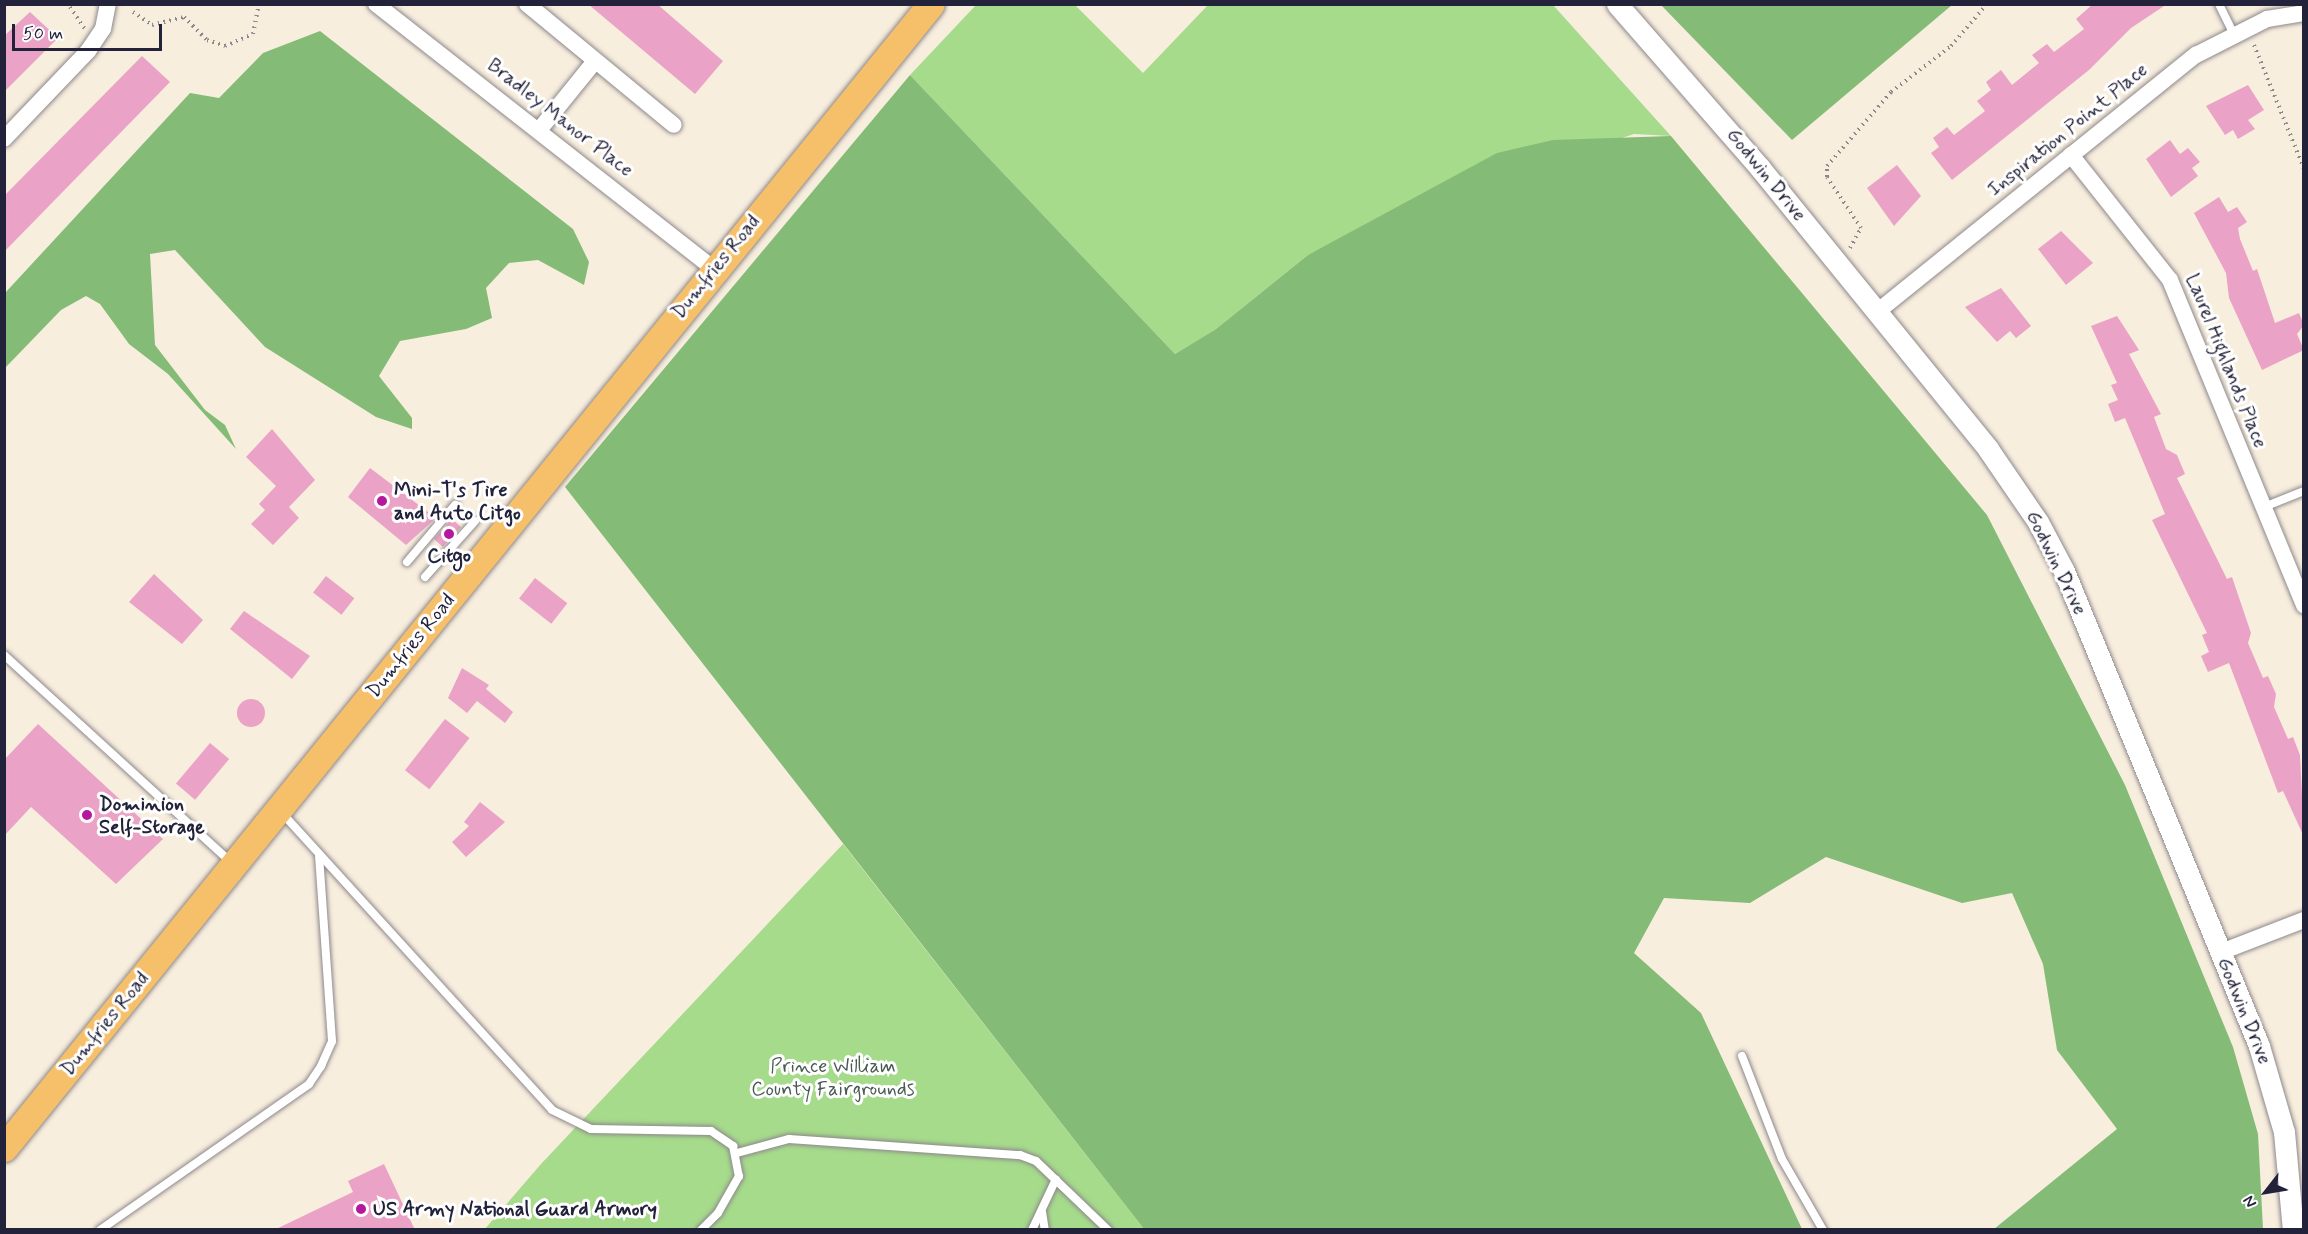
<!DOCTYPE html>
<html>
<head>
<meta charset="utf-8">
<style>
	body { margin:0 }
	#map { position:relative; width:2308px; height:1234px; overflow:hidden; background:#f8eede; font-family:Mynerve,sans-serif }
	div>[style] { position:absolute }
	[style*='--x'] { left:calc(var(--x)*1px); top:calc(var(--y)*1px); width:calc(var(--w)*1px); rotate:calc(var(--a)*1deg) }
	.green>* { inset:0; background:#a6db8b }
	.forest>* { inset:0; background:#84bb77 }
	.building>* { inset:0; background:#eaa3c6; transform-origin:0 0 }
	.round { border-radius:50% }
	.path>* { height:4px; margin-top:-2px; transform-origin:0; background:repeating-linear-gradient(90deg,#8d888c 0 1.5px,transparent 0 6px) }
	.roads { filter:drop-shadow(0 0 2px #8d888c) drop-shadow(0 0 2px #8d888c) }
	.service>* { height:8px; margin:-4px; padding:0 4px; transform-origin:4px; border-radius:4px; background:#fff }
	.minor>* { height:16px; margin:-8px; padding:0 8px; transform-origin:8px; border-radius:8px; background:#fff }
	.tertiary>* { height:21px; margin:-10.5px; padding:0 10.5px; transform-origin:10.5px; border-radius:10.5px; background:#fff }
	.primary>* { height:27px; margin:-13.5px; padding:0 13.5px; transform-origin:13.5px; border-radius:13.5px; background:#f6c06b }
	.dots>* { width:16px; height:16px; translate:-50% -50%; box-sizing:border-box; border:3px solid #fff; border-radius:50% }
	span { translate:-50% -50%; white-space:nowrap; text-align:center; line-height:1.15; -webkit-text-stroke:6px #fff; paint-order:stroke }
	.street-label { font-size:20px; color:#22223b }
	.poi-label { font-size:20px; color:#22223b; font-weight:700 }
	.left { translate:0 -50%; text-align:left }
	.park-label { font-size:20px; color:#4a5a53 }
	.frame { position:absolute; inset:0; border:6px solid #22223b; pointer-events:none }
	.north { position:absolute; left:2236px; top:1162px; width:60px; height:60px; -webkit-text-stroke:4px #fff; paint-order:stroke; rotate:239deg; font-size:16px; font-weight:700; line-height:24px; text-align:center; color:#22223b }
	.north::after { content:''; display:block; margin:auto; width:21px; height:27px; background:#22223b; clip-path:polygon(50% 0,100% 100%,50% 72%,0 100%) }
	.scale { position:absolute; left:12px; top:24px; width:150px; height:27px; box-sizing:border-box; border:3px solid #22223b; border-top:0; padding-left:8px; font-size:18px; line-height:21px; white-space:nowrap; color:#22223b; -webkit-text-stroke:4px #fff; paint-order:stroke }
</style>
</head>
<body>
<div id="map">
	<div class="green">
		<div style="clip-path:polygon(976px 5px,1075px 5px,1143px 73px,1208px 5px,1553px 5px,1671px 136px,1634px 134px,1399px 210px,1308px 255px,1216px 329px,1175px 354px,910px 75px)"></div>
		<div style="clip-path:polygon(843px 844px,1144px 1229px,484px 1230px,541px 1164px)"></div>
	</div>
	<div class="forest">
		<div style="clip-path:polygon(1661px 5px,1952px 5px,1792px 140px)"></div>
		<div style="clip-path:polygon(320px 31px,573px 229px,589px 262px,584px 285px,538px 260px,509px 263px,486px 288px,492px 318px,466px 329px,400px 341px,379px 376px,412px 418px,412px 429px,376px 417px,265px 347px,175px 250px,150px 254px,155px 345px,205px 410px,225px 425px,236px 449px,168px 374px,129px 344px,100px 304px,86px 296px,61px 310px,5px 368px,5px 293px,190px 93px,219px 98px,263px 53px)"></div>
		<div style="clip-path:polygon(910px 75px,1175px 354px,1216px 329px,1308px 255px,1497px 153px,1553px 140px,1671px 136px,1987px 515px,2125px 785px,2233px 1047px,2258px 1134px,2263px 1229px,1994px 1229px,2117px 1129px,2057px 1050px,2043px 964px,2012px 893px,1962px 903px,1826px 857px,1750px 903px,1664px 898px,1634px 953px,1701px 1013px,1802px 1229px,1144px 1229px,565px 487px)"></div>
	</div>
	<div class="building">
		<div style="clip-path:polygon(588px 4px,657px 4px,723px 61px,695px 94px)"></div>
		<div style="clip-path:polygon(2093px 4px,2167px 4px,2131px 28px,2089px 70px,1952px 180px,1931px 153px,1939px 147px,1933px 138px,1947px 127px,1954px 135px,1985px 111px,1977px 101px,1991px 90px,1986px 82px,2001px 70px,2012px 85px,2039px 63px,2032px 55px,2047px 44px,2054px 52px,2084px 29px,2076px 19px)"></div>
		<div style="clip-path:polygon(30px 12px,58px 38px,4px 92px,4px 36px)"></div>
		<div style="clip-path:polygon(142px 56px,170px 82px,4px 252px,4px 196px)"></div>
		<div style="clip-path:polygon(2248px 85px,2264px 110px,2248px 120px,2255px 129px,2238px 139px,2233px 130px,2225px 135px,2206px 106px)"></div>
		<div style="clip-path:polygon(2170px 140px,2180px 154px,2188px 148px,2200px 162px,2192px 168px,2198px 176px,2171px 197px,2146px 159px)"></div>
		<div style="clip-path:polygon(1897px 165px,1921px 196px,1894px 226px,1867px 188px)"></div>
		<div style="clip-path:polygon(2219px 197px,2228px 212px,2237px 207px,2247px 222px,2238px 228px,2240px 239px,2253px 271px,2257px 269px,2275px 323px,2299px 313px,2304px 325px,2297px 334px,2304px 350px,2262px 370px,2229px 298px,2226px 273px,2194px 213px)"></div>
		<div style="clip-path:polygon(2061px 231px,2093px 263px,2066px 285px,2038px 249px)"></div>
		<div style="clip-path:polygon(2001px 288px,2031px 326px,2016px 338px,2010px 331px,1997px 342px,1965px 307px)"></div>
		<div style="clip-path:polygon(2117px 316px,2139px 350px,2129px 354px,2161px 414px,2154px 417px,2166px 449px,2177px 455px,2185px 474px,2177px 478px,2227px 579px,2232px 577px,2251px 633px,2248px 643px,2263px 678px,2268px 676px,2276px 694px,2274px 707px,2288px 739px,2293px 737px,2300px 755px,2304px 837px,2283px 791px,2278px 793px,2229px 663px,2208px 672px,2201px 656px,2209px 652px,2202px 635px,2207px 633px,2152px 520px,2165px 514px,2125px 418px,2115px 422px,2108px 404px,2118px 400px,2111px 385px,2117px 383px,2091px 326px)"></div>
		<div style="clip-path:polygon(272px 429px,315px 480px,289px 507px,299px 518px,273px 545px,251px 524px,265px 510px,259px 504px,276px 486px,246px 457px)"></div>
		<div style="clip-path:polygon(370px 468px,436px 518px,406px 545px,348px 497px)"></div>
		<div style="left:452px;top:519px;width:12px;height:27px;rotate:42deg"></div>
		<div style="clip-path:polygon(154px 574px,203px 620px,182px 644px,129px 602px)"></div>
		<div style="left:326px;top:576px;width:36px;height:21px;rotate:38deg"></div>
		<div style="left:535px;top:578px;width:41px;height:26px;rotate:38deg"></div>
		<div style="clip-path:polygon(244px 611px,310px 656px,292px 679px,230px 629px)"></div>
		<div style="clip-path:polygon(462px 668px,489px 685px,486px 689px,513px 712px,505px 723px,477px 701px,467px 713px,448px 698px)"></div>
		<div class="round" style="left:237px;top:699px;width:28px;height:28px"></div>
		<div style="left:445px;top:719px;width:31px;height:65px;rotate:38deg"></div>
		<div style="clip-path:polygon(38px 724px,163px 839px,116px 884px,31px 807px,4px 836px,4px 760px)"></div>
		<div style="left:210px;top:743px;width:25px;height:53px;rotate:40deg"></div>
		<div style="clip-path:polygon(480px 802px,505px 822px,466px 857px,452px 842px,469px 826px,464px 822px)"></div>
		<div style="clip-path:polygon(384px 1164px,415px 1230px,274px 1230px,353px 1192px,348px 1181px)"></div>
	</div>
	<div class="path">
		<div style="--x:70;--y:7;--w:27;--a:56"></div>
		<div style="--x:133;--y:12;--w:23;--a:34"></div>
		<div style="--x:152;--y:25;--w:33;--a:-14"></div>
		<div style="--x:184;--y:17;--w:33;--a:45"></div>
		<div style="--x:207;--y:40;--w:19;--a:18"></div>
		<div style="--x:225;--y:46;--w:30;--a:-23"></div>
		<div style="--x:253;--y:34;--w:31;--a:-79"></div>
		<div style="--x:2254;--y:45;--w:134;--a:68"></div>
		<div style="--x:1850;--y:248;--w:23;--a:-61"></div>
		<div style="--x:1861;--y:228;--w:61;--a:-123.7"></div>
		<div style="--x:1827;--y:177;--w:11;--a:-90"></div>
		<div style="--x:1827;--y:166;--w:98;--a:-49.1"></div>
		<div style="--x:1891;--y:92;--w:76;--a:-37.5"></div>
		<div style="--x:1951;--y:46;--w:55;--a:-49.4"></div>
	</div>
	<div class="roads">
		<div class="service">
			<div style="--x:2219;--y:4;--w:32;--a:64"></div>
			<div style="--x:2264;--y:507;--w:43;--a:-21.8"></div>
			<div style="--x:407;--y:562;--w:75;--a:-49.9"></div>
			<div style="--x:425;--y:577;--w:75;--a:-48.2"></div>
			<div style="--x:4;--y:655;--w:309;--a:42.4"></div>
			<div style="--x:282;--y:813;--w:401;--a:47.7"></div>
			<div style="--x:552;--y:1110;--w:43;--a:26"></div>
			<div style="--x:591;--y:1129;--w:120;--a:1"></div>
			<div style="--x:711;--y:1131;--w:27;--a:34"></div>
			<div style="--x:733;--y:1146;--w:31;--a:79"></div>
			<div style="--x:739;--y:1176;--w:43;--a:119.6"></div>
			<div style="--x:718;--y:1213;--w:24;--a:135"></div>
			<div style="--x:1742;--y:1056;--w:110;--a:68.8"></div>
			<div style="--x:1782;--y:1159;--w:82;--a:60"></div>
			<div style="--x:737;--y:1153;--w:54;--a:-15.1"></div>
			<div style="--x:789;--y:1139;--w:232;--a:4"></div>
			<div style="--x:1020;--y:1155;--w:17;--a:21"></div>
			<div style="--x:1036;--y:1161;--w:100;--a:43.8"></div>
			<div style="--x:1042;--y:1212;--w:18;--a:81"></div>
			<div style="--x:100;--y:1230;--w:255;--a:-34.9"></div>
			<div style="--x:309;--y:1084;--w:22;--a:-56"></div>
			<div style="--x:321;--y:1066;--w:27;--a:-66"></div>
			<div style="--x:332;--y:1041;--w:186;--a:-94"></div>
			<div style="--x:1032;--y:1230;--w:56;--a:-64.8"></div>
		</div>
		<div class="minor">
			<div style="--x:376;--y:4;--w:429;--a:38.1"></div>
			<div style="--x:527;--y:4;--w:190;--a:39.5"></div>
			<div style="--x:540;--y:129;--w:87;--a:-51"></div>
			<div style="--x:4;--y:139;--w:122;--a:-46.3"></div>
			<div style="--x:88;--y:51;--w:27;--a:-56"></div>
			<div style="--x:103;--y:29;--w:25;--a:-79"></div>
			<div style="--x:2071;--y:155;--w:159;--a:51.6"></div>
			<div style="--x:2170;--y:280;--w:352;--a:67.6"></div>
			<div style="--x:1877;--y:312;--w:410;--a:-38.9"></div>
			<div style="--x:2196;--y:55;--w:80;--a:-26.9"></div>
			<div style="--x:2267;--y:19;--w:37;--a:-9"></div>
			<div style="--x:2221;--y:952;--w:89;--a:-21.1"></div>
		</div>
		<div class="tertiary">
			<div style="--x:1617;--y:4;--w:218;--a:48.9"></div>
			<div style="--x:1760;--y:168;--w:362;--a:50.9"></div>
			<div style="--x:1988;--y:449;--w:88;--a:55.6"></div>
			<div style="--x:2038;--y:522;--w:55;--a:62"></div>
			<div style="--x:2064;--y:571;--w:513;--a:67.68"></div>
			<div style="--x:2259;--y:1046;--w:90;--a:73.8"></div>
			<div style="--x:2284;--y:1132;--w:98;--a:84.8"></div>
		</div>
		<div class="primary">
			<div style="--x:4;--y:1148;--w:1472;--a:-50.98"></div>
		</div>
	</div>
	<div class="dots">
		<div style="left:382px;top:501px;background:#b5179e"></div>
		<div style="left:449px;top:534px;background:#b5179e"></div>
		<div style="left:87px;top:815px;background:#b5179e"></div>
		<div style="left:361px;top:1209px;background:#b5179e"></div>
	</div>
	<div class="street-label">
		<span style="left:560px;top:118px;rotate:38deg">Bradley Manor Place</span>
		<span style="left:2068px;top:130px;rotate:-39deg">Inspiration Point Place</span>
		<span style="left:1766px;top:175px;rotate:51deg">Godwin Drive</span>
		<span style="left:716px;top:267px;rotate:-51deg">Dumfries Road</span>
		<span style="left:2226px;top:361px;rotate:68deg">Laurel Highlands Place</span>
		<span style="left:2056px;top:563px;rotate:64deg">Godwin Drive</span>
		<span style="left:411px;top:646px;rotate:-51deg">Dumfries Road</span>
		<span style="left:2244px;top:1011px;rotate:68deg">Godwin Drive</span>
		<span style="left:105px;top:1024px;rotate:-51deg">Dumfries Road</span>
	</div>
	<div class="poi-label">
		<span class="left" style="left:394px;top:502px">Mini-T's Tire<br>and Auto Citgo</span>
		<span style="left:449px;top:556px">Citgo</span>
		<span class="left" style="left:99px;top:816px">Dominion<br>Self-Storage</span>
		<span class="left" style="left:373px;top:1209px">US Army National Guard Armory</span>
	</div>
	<div class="park-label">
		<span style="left:833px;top:1078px">Prince William<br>County Fairgrounds</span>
	</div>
	<div class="frame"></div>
	<div class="north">N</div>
	<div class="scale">50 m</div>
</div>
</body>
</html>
